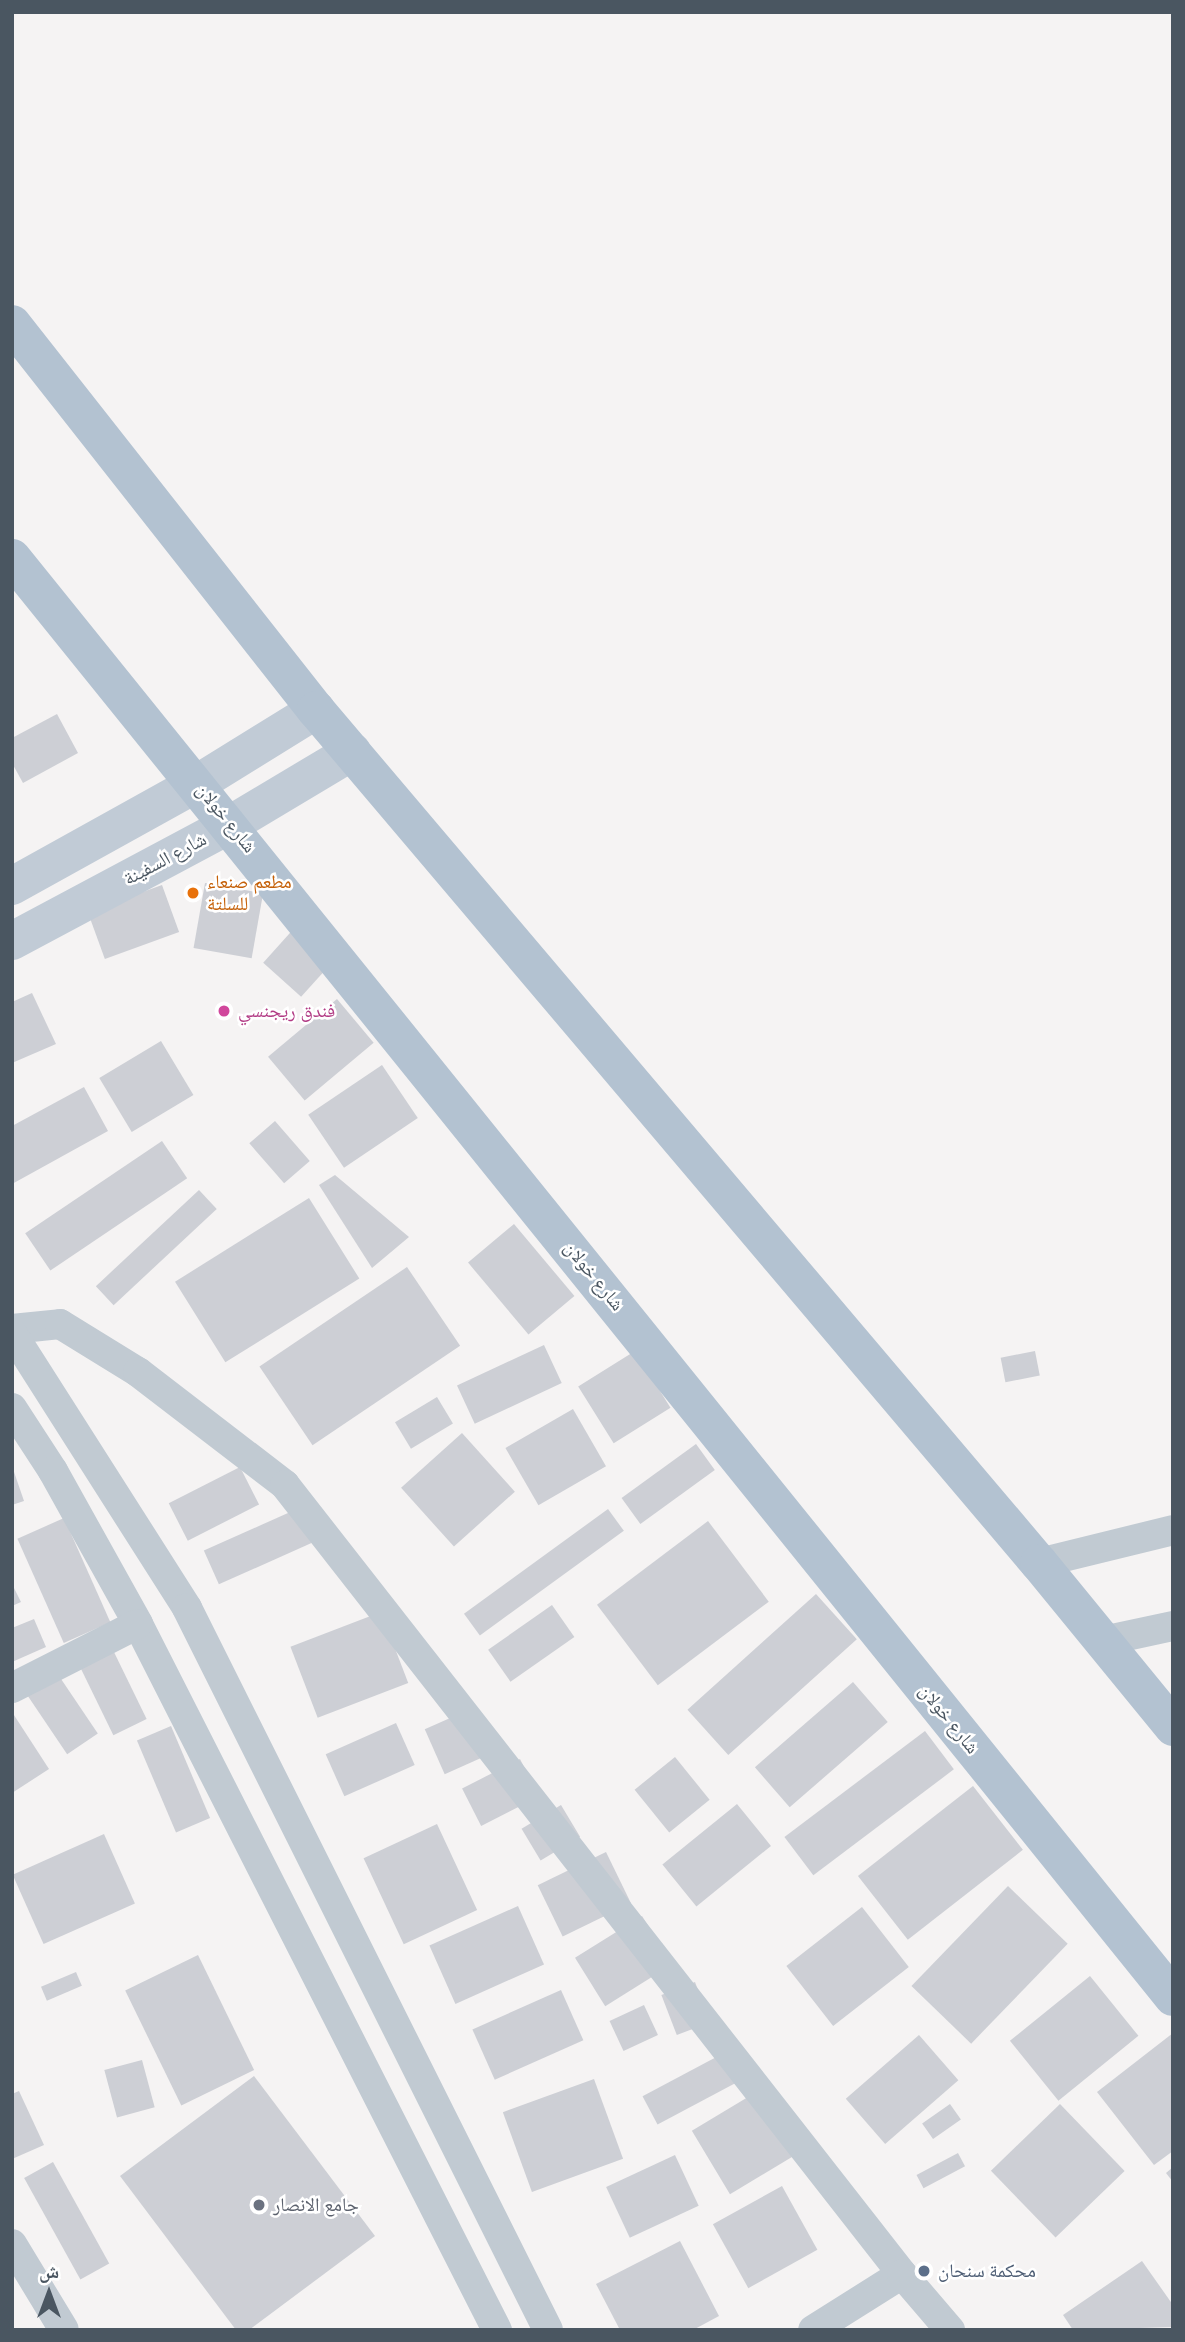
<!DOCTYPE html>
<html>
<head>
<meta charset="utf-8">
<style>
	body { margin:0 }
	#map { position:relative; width:1185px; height:2342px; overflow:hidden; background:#f5f3f3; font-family:Roboto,"Noto Naskh Arabic",sans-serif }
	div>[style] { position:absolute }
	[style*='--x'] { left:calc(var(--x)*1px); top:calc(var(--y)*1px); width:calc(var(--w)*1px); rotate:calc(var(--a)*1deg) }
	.building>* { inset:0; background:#cdcfd5; transform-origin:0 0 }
	.street>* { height:30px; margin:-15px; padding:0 15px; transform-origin:15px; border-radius:15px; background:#c1cad2 }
	.secondary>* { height:38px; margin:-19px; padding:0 19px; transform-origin:19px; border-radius:19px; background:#c1cbd6 }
	.primary>* { height:38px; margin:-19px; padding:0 19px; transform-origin:19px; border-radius:19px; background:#b3c2d1 }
	.dots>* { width:19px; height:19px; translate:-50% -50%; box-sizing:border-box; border:4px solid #fff; border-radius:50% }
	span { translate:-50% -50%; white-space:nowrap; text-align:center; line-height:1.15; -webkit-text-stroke:5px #fff; paint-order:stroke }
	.street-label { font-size:19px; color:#4a5661 }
	.food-label { font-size:19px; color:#c56008 }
	.left { translate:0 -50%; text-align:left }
	.hotel-label { font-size:19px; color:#b23c85 }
	.worship-label { font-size:19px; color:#5b616d }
	.service-label { font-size:19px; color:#4e5e75 }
	.frame { position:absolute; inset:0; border:14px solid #4a5661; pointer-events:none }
	.north { position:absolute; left:14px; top:2258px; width:70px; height:70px; -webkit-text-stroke:5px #fff; paint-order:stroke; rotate:0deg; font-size:19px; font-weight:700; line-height:28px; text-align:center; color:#4a5661 }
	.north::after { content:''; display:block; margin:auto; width:24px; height:32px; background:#4a5661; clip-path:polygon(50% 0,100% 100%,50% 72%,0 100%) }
</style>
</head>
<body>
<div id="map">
	<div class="building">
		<div style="clip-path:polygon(57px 714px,78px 753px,23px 783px,12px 763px,12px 738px)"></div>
		<div style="left:205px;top:883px;width:59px;height:66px;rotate:10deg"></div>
		<div style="left:162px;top:885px;width:50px;height:79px;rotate:70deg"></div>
		<div style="left:298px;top:924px;width:51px;height:52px;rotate:42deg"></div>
		<div style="clip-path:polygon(32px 993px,56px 1044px,12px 1063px,12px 1002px)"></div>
		<div style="left:337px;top:999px;width:57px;height:90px;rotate:50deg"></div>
		<div style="left:161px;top:1041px;width:63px;height:72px;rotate:59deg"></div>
		<div style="left:382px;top:1065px;width:64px;height:89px;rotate:56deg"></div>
		<div style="clip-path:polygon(84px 1087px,108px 1131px,12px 1184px,12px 1126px)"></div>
		<div style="left:275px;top:1121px;width:53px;height:34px;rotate:49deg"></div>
		<div style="left:162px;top:1141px;width:45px;height:165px;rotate:56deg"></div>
		<div style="clip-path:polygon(335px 1175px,409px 1237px,372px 1268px,319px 1185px)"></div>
		<div style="left:199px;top:1190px;width:26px;height:141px;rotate:47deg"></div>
		<div style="left:309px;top:1198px;width:95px;height:158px;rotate:58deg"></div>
		<div style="left:514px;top:1224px;width:94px;height:60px;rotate:50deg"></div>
		<div style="left:407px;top:1267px;width:95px;height:178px;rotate:56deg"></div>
		<div style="left:544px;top:1345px;width:42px;height:96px;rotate:65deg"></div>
		<div style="left:635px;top:1351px;width:67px;height:67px;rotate:58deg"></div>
		<div style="left:1035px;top:1351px;width:25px;height:35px;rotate:79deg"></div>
		<div style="left:437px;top:1397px;width:31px;height:49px;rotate:59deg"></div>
		<div style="left:573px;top:1409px;width:66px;height:78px;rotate:60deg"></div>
		<div style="left:462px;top:1433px;width:79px;height:82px;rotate:48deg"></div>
		<div style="left:696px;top:1444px;width:32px;height:92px;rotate:54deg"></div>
		<div style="left:240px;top:1467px;width:42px;height:80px;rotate:63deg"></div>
		<div style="clip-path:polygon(13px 1469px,24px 1501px,12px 1505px,12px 1470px)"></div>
		<div style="left:297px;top:1509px;width:37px;height:102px;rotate:66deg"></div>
		<div style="left:608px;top:1509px;width:27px;height:178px;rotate:54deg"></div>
		<div style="left:64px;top:1518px;width:114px;height:51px;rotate:66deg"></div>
		<div style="left:708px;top:1521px;width:101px;height:139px;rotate:53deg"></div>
		<div style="clip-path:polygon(12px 1584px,21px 1602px,12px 1606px)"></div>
		<div style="left:816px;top:1594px;width:61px;height:173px;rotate:48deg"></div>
		<div style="left:552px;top:1605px;width:39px;height:78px;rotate:55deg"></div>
		<div style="left:381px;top:1612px;width:76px;height:97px;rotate:69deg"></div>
		<div style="clip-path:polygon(34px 1619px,46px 1647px,12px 1662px,12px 1628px)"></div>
		<div style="left:112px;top:1648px;width:79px;height:37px;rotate:64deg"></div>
		<div style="left:57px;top:1673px;width:73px;height:37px;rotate:56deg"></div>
		<div style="left:853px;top:1682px;width:53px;height:130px;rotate:49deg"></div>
		<div style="left:475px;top:1707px;width:49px;height:55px;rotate:66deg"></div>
		<div style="clip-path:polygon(12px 1712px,49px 1769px,12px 1793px)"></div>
		<div style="left:396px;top:1723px;width:46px;height:77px;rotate:66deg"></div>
		<div style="left:171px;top:1726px;width:100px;height:37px;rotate:67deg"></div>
		<div style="left:925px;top:1731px;width:48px;height:176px;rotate:53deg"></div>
		<div style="left:675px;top:1757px;width:55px;height:52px;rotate:51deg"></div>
		<div style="left:520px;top:1759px;width:42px;height:65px;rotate:63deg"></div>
		<div style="left:973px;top:1786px;width:81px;height:146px;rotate:52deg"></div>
		<div style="left:737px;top:1804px;width:54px;height:96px;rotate:51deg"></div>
		<div style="left:561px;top:1805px;width:37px;height:46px;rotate:59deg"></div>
		<div style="left:437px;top:1824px;width:95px;height:81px;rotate:65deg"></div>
		<div style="left:104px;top:1834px;width:76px;height:100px;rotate:66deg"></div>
		<div style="left:606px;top:1852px;width:57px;height:76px;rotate:64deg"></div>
		<div style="left:1008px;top:1886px;width:83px;height:139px;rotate:44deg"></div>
		<div style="left:518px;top:1906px;width:64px;height:97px;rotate:66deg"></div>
		<div style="left:862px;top:1907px;width:76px;height:96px;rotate:52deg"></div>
		<div style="left:642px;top:1916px;width:57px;height:79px;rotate:58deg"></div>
		<div style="left:198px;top:1955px;width:128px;height:81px;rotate:64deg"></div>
		<div style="left:76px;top:1972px;width:15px;height:38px;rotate:67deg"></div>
		<div style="left:1090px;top:1976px;width:77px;height:103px;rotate:51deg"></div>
		<div style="left:695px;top:1982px;width:43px;height:36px;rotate:69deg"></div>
		<div style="left:561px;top:1990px;width:55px;height:97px;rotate:66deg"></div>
		<div style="left:644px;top:2005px;width:33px;height:38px;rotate:65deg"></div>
		<div style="clip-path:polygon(1173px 2033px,1173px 2151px,1154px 2165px,1097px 2092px)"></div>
		<div style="left:919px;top:2035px;width:60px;height:97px;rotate:49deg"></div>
		<div style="left:722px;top:2054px;width:32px;height:90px;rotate:62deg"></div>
		<div style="left:142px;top:2060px;width:49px;height:39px;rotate:75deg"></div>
		<div style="clip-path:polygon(254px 2076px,375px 2236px,249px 2330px,236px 2330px,120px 2176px)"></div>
		<div style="left:594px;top:2079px;width:85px;height:97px;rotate:70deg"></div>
		<div style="left:763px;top:2088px;width:74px;height:83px;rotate:59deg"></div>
		<div style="clip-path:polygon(19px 2091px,44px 2145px,12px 2159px,12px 2094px)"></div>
		<div style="left:950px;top:2104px;width:19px;height:34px;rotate:55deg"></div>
		<div style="left:1060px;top:2104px;width:93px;height:96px;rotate:46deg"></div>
		<div style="left:958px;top:2153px;width:15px;height:47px;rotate:62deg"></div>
		<div style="left:675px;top:2155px;width:56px;height:76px;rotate:65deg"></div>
		<div style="left:53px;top:2162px;width:116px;height:33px;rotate:61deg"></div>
		<div style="clip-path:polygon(1173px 2167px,1173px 2182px,1166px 2173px)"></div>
		<div style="left:782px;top:2186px;width:73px;height:79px;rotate:61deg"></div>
		<div style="clip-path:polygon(680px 2241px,719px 2316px,693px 2330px,620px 2330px,596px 2284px)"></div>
		<div style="clip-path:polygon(1142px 2261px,1173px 2305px,1173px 2327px,1073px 2330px,1063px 2315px)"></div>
	</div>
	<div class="street">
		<div style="--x:12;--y:1329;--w:48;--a:-5.9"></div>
		<div style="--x:60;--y:1324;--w:92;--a:31.6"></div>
		<div style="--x:138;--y:1372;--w:185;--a:37.5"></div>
		<div style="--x:285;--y:1485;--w:1002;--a:51.97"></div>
		<div style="--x:902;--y:2274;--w:105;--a:147.8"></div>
		<div style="--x:12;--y:1333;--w:326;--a:57.5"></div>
		<div style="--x:187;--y:1608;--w:807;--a:63.43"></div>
		<div style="--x:12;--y:1408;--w:75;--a:56.9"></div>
		<div style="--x:53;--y:1471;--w:175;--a:60.9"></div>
		<div style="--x:138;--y:1624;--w:792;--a:63.05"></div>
		<div style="--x:1039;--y:1563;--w:138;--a:-13.8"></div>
		<div style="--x:1103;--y:1641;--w:72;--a:-12.1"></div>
		<div style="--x:12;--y:1688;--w:141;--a:-26.9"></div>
		<div style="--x:12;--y:2244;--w:100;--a:58.8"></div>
		<div style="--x:902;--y:2274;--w:74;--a:49.4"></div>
	</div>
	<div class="secondary">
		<div style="--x:12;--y:886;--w:213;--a:-29"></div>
		<div style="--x:198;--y:783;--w:139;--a:-31.7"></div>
		<div style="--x:12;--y:941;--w:248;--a:-28.1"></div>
		<div style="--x:231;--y:824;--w:141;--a:-30.8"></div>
	</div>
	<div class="primary">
		<div style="--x:12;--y:324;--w:491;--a:51.8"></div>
		<div style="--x:316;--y:710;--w:1118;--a:49.72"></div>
		<div style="--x:1039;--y:1563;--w:212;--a:50.7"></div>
		<div style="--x:12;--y:558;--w:1849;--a:51.1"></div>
	</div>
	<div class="dots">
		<div style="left:193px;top:893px;background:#e8710a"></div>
		<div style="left:224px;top:1011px;background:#d1479c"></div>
		<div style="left:259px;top:2205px;background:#6b7280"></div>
		<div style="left:924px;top:2271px;background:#5c6f8a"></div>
	</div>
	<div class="street-label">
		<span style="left:226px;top:818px;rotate:51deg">شارع خولان</span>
		<span style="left:165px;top:859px;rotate:-28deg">شارع السفينة</span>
		<span style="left:594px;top:1276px;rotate:51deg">شارع خولان</span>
		<span style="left:949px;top:1719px;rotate:51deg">شارع خولان</span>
	</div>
	<div class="food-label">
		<span class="left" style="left:207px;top:893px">مطعم صنعاء<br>للسلتة</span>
	</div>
	<div class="hotel-label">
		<span class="left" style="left:238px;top:1011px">فندق ريجنسي</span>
	</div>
	<div class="worship-label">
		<span class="left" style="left:273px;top:2205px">جامع الانصار</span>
	</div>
	<div class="service-label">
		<span class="left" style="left:938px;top:2271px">محكمة سنحان</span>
	</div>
	<div class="frame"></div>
	<div class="north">ش</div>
</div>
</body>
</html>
